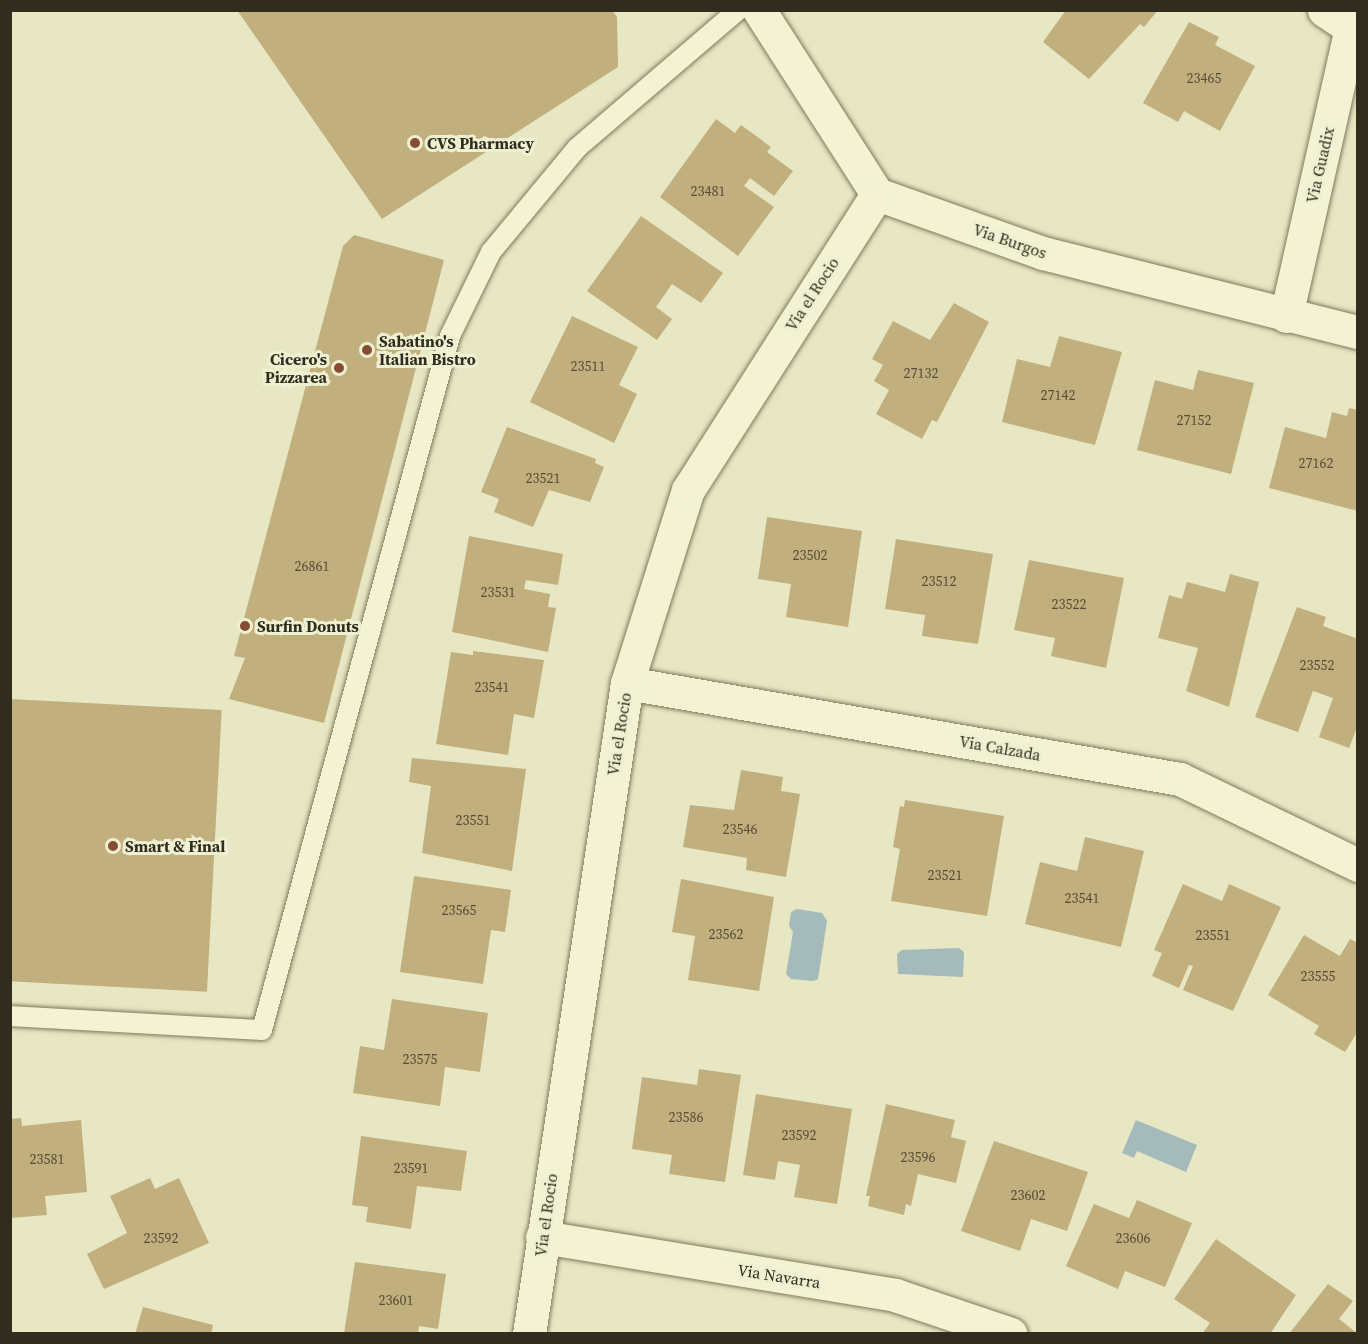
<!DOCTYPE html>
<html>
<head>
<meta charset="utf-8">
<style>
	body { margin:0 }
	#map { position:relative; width:1368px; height:1344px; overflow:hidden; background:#e7e7c3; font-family:"Source Serif 4",serif }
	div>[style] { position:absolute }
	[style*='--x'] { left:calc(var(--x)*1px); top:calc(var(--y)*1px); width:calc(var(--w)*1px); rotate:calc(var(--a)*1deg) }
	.water>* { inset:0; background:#a4babb }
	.building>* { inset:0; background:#c1af7d; transform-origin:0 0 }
	.roads { filter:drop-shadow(0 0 2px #7f7a5c) drop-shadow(0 0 2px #7f7a5c) }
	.service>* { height:20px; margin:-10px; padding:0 10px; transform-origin:10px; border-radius:10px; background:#f3f3d4 }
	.minor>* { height:33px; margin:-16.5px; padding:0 16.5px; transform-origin:16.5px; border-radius:16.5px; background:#f3f3d4 }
	.dots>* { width:16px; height:16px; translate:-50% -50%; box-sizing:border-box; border:3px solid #eff0d1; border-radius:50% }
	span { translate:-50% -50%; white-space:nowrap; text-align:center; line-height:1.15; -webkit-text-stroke:6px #eff0d1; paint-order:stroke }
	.number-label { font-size:14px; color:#554e36 }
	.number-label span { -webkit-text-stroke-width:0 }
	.poi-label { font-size:16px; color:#312d1e; font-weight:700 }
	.left { translate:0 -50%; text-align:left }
	.right { translate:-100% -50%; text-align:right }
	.street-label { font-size:16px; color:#312d1e }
	.frame { position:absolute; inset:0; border:12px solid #312d1e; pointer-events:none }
</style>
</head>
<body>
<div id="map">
	<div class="water">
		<div style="clip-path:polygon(797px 909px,822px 913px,827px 921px,818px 979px,813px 981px,791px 979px,786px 974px,793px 932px,789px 926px,791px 912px)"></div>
		<div style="clip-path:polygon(959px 948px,964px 952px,963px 977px,898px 974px,897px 954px,902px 950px)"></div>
		<div style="clip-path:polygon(1136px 1120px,1197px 1145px,1186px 1172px,1137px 1151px,1134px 1158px,1122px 1153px)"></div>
	</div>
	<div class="building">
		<div style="clip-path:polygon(237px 10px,612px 10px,617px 17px,618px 67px,382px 219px)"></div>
		<div style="clip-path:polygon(1066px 10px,1158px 10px,1144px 27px,1140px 24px,1089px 79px,1043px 42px)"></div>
		<div style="clip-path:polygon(1189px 22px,1219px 37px,1215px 45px,1255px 66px,1220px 131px,1184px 111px,1178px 122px,1143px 103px)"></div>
		<div style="clip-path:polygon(716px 119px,735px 133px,741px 125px,771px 147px,767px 152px,793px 171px,774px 196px,750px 178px,744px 186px,774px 207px,738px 256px,660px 197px)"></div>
		<div style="clip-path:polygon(641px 216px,723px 273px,701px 303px,672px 284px,656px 307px,672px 319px,657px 340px,587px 291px)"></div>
		<div style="clip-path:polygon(354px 235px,444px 260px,324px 723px,229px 699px,245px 658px,234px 656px,343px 246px)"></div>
		<div style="clip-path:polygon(954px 303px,989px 322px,937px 422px,932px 420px,922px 439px,876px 414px,889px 390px,874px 381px,883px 365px,872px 359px,893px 321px,930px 340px)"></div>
		<div style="clip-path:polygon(572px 316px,638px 347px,619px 385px,637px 394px,614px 443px,530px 402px)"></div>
		<div style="clip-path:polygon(1059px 336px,1122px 352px,1095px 445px,1002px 422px,1017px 359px,1050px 367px)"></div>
		<div style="clip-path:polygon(1198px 370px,1254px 383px,1231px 474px,1137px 450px,1155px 380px,1193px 390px)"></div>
		<div style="clip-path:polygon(1349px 408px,1358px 410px,1358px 511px,1269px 488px,1285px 427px,1326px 438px,1332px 412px,1347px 416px)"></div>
		<div style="clip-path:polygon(507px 427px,596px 459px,595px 463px,604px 467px,590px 502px,549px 490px,533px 527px,494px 512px,499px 499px,481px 492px)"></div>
		<div style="clip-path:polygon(767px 517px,862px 531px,848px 627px,786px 617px,791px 584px,758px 579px)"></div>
		<div style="clip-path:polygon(469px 536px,563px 554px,558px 585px,526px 580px,524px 589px,550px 594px,548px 607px,556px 608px,548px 652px,452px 632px)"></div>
		<div style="clip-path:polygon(896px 539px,993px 554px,978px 644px,922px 636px,925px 615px,885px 609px)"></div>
		<div style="clip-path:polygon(1029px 560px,1124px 578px,1106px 668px,1051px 656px,1055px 638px,1014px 630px)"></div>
		<div style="clip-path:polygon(1230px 574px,1259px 582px,1229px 707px,1186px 691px,1198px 648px,1158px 638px,1169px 595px,1182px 599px,1187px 582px,1225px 592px)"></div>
		<div style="clip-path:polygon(1297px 607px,1326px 617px,1323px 626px,1358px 639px,1358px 725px,1349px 748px,1319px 737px,1333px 698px,1313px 691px,1298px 732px,1255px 717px)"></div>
		<div style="clip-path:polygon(473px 651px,544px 660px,534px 718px,514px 714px,508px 755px,436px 744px,451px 652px,473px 655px)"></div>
		<div style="left:10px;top:699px;width:212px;height:282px;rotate:3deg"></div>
		<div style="clip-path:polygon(412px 758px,526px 769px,512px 871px,422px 853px,431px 786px,409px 782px)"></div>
		<div style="clip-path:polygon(741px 770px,783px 777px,781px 791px,800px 794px,786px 877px,746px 870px,747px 858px,683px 847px,690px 805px,734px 810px)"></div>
		<div style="clip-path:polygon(905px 800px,1004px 816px,987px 916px,891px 901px,900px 849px,893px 847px,900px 806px,904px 807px)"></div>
		<div style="clip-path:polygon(1085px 837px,1144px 851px,1121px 947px,1025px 924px,1040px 862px,1077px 871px)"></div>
		<div style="clip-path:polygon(414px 876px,511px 890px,505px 932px,491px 930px,483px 984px,400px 972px)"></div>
		<div style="clip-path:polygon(681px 879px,774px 897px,759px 991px,688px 980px,695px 936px,672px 932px)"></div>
		<div style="clip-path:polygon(1183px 884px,1222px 901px,1229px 884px,1281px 907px,1233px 1011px,1183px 990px,1193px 966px,1189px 965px,1179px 988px,1152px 976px,1162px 953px,1154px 950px)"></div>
		<div style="clip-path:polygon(1304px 935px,1340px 956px,1350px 939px,1358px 943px,1358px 1031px,1345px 1052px,1314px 1034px,1319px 1026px,1268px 995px)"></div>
		<div style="clip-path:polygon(392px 999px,488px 1013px,480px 1072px,445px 1067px,440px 1106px,353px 1093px,360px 1046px,384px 1050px)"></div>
		<div style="clip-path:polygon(699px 1069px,741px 1075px,725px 1182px,669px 1174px,672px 1155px,632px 1149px,642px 1077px,697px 1085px)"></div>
		<div style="clip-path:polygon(756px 1094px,852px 1109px,837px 1204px,794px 1197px,800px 1165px,778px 1161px,775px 1180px,743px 1175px)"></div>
		<div style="clip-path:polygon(886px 1104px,955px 1120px,951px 1137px,966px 1141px,956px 1183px,918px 1174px,911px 1206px,906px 1204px,904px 1215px,868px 1206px,870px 1196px,866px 1196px)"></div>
		<div style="clip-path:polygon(21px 1118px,22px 1126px,81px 1120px,87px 1192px,45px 1196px,47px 1215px,10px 1218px,10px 1119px)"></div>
		<div style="clip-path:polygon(361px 1136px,467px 1151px,461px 1191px,417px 1186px,411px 1229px,366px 1222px,368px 1207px,352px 1205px)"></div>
		<div style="clip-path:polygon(994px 1141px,1088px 1172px,1067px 1231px,1031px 1219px,1020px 1251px,961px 1231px)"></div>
		<div style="clip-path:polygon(150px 1178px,155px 1189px,179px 1178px,209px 1243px,104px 1289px,87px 1254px,127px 1233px,110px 1196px)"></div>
		<div style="clip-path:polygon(1137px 1200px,1192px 1223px,1165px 1287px,1125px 1271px,1118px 1289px,1066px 1266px,1094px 1204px,1129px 1218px)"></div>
		<div style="clip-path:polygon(1216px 1239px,1296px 1295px,1270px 1334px,1202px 1334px,1210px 1323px,1174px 1299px)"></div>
		<div style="clip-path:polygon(355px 1262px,446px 1274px,438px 1329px,419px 1326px,418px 1334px,344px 1334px)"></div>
		<div style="clip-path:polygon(1328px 1284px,1353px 1301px,1339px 1319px,1358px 1334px,1289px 1334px)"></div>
		<div style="clip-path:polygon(143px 1307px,213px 1325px,211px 1334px,135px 1334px)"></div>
	</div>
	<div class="roads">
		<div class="service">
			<div style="--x:10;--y:1016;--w:252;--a:3.2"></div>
			<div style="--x:262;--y:1030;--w:719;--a:-74.84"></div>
			<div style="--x:450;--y:336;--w:93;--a:-64"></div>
			<div style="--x:491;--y:252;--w:135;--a:-50.4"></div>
			<div style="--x:577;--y:148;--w:212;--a:-40.6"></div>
		</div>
		<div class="minor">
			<div style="--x:759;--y:10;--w:219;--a:57.3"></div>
			<div style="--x:877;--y:194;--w:176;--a:19.6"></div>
			<div style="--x:1043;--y:253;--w:325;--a:14.1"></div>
			<div style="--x:1324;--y:10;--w:32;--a:34"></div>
			<div style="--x:1286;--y:316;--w:295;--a:-77.3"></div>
			<div style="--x:1351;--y:28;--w:15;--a:-62"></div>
			<div style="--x:627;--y:683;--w:561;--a:9.85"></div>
			<div style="--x:1180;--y:779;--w:198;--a:25.8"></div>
			<div style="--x:542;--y:1237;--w:358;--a:9.3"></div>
			<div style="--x:895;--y:1295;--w:122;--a:18.6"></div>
			<div style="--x:529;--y:1334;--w:658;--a:-81.44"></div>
			<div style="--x:627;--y:683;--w:202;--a:-72.5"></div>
			<div style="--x:688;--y:490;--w:351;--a:-57.4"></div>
		</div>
	</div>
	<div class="dots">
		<div style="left:415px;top:143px;background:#864d34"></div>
		<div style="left:367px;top:350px;background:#864d34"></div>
		<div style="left:339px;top:368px;background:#864d34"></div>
		<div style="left:245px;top:626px;background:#864d34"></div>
		<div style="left:113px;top:846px;background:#864d34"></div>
	</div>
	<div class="number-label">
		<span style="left:1204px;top:78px">23465</span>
		<span style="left:708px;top:191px">23481</span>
		<span style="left:588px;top:366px">23511</span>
		<span style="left:921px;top:373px">27132</span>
		<span style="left:1058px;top:395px">27142</span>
		<span style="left:1194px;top:420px">27152</span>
		<span style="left:1316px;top:463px">27162</span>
		<span style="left:543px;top:478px">23521</span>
		<span style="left:810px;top:555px">23502</span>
		<span style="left:312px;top:566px">26861</span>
		<span style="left:939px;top:581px">23512</span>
		<span style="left:498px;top:592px">23531</span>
		<span style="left:1069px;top:604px">23522</span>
		<span style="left:1317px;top:665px">23552</span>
		<span style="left:492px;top:687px">23541</span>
		<span style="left:473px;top:820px">23551</span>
		<span style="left:740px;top:829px">23546</span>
		<span style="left:945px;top:875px">23521</span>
		<span style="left:1082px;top:898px">23541</span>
		<span style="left:459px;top:910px">23565</span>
		<span style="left:726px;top:934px">23562</span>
		<span style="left:1213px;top:935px">23551</span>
		<span style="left:1318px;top:976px">23555</span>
		<span style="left:420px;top:1059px">23575</span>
		<span style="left:686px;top:1117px">23586</span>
		<span style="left:799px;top:1135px">23592</span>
		<span style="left:918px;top:1157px">23596</span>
		<span style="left:47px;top:1159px">23581</span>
		<span style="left:411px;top:1168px">23591</span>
		<span style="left:1028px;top:1195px">23602</span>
		<span style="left:161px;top:1238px">23592</span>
		<span style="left:1133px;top:1238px">23606</span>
		<span style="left:396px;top:1300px">23601</span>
	</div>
	<div class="poi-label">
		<span class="left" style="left:427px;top:143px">CVS Pharmacy</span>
		<span class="left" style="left:379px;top:350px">Sabatino's<br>Italian Bistro</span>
		<span class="right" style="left:327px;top:368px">Cicero's<br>Pizzarea</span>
		<span class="left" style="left:257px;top:626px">Surfin Donuts</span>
		<span class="left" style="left:125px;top:846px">Smart &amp; Final</span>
	</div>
	<div class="street-label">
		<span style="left:1320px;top:165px;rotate:-77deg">Via Guadix</span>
		<span style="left:1010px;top:241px;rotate:19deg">Via Burgos</span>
		<span style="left:812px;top:294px;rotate:-57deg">Via el Rocio</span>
		<span style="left:619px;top:734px;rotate:-81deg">Via el Rocio</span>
		<span style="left:1000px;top:748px;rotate:10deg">Via Calzada</span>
		<span style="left:546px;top:1215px;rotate:-82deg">Via el Rocio</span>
		<span style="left:779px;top:1276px;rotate:9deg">Via Navarra</span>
	</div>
	<div class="frame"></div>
</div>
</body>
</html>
